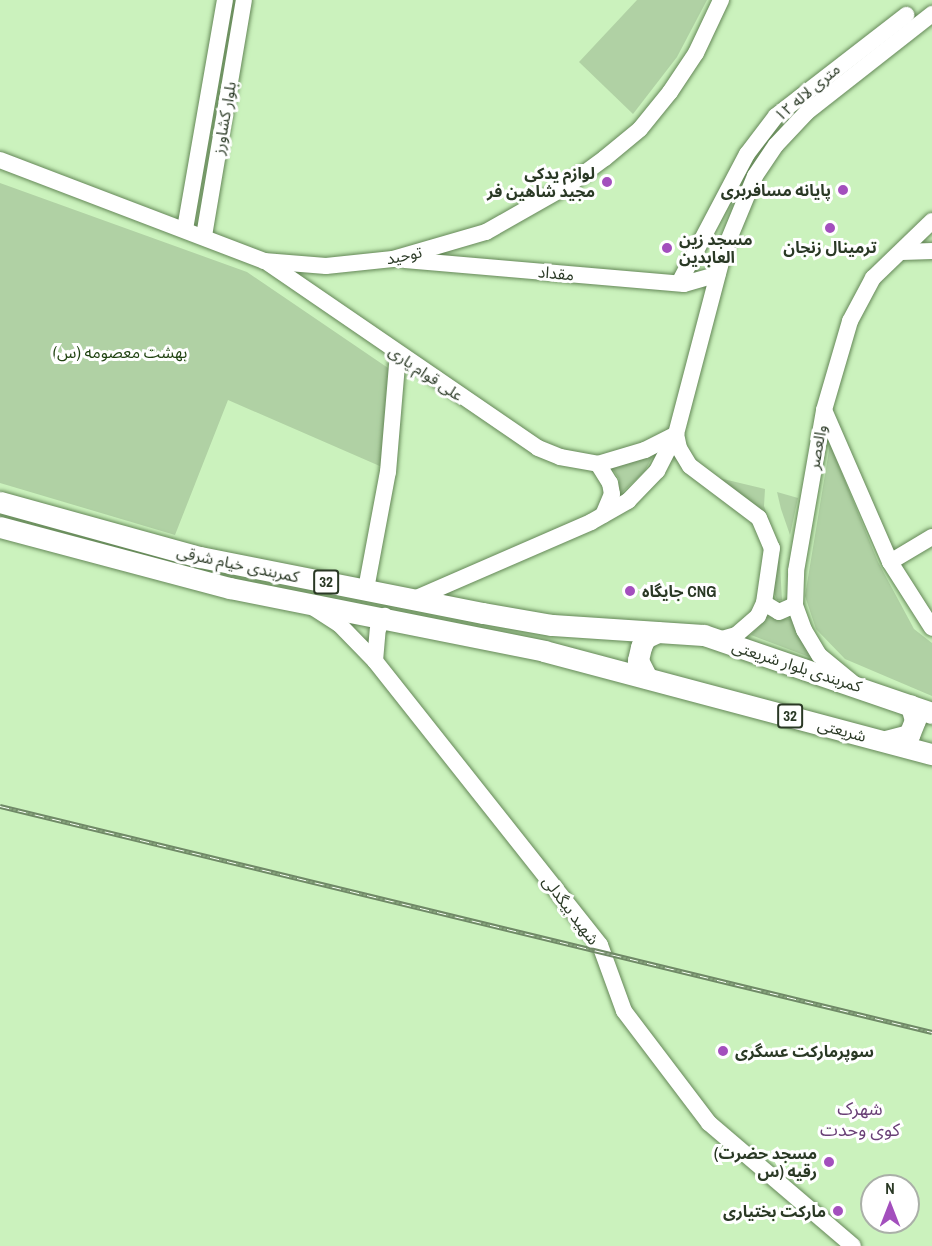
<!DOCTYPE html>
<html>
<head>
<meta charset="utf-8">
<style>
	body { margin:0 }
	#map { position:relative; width:932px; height:1246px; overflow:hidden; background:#cbf2bd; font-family:"Archivo Narrow","Noto Sans Arabic",sans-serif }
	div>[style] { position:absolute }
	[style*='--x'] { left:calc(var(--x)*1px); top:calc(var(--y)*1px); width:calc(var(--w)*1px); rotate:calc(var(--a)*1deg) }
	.green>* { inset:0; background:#b0d1a4 }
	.roads { filter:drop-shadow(0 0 2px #648757) drop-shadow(0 0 2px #648757) }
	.secondary>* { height:16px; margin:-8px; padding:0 8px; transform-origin:8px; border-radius:8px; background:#fff }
	.highway>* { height:21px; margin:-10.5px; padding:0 10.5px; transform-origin:10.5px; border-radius:10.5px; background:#fff }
	.rail>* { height:5px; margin-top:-2.5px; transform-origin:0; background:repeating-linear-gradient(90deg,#fff 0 9px,#708967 0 18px); box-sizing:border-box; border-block:2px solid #708967 }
	.dots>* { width:16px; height:16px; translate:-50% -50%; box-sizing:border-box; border:3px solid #fff; border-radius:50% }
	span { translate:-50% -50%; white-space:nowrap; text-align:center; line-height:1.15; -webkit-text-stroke:6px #fff; paint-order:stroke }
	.shield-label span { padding:2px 4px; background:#fff; border:2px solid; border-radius:4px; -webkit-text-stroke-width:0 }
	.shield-label { font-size:15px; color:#2a3925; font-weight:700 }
	.street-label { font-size:16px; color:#2a3925 }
	.poi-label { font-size:16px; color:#2a3925; font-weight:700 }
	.right { translate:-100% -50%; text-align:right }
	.left { translate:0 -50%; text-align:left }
	.park-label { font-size:16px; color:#204311 }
	.neighbourhood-label { font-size:18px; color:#693f76 }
	.north { position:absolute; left:860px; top:1174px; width:60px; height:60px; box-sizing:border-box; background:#fff; border:2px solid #aab0a8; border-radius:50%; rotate:0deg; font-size:16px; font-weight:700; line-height:24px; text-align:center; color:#2a3925 }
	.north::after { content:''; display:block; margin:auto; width:21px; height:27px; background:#a34fbd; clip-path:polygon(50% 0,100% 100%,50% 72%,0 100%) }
</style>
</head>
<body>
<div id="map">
	<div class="green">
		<div style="clip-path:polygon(637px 0,707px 0,677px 57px,633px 114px,579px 62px)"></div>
		<div style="clip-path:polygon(0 183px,247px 272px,391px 370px,382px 467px,228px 400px,175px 535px,0 483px)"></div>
		<div style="clip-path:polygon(830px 444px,878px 562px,914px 629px,932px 643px,932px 696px,845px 659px,816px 629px,805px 596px)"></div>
		<div style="clip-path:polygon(652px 457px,645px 471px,616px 498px,619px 479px,611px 466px)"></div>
		<div style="clip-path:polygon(719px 478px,765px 489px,764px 506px,779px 548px,782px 600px,777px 600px,774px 593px,760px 511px)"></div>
		<div style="clip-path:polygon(777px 492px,798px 498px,790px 535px,781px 509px)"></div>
		<div style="clip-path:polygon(767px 617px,792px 619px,812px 658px,751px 635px)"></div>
	</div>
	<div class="roads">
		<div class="secondary">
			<div style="--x:0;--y:160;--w:283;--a:20.9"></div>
			<div style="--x:264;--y:261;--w:62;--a:4.6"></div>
			<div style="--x:326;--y:266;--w:67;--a:-6"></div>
			<div style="--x:393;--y:259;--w:97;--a:-16.2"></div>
			<div style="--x:486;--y:232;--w:93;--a:-29.6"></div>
			<div style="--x:567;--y:186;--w:47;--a:-36.4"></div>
			<div style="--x:605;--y:158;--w:45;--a:-39.6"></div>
			<div style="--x:640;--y:129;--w:48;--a:-51"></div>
			<div style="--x:670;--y:92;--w:47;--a:-56.3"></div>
			<div style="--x:696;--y:53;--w:59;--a:-64.7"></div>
			<div style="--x:185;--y:229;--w:232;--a:-80.1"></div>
			<div style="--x:204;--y:236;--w:239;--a:-80.4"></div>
			<div style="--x:902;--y:252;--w:30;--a:-2"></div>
			<div style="--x:405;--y:260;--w:280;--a:4.9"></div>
			<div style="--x:684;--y:284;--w:35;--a:-16"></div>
			<div style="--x:268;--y:263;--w:327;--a:34.4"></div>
			<div style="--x:538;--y:448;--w:24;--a:22"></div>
			<div style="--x:560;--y:457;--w:39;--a:10"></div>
			<div style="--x:598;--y:464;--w:49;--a:-16.6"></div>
			<div style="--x:645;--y:450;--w:35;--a:-27"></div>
			<div style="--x:676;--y:434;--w:14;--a:78"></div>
			<div style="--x:679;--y:448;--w:21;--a:59"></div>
			<div style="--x:690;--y:466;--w:86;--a:37"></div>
			<div style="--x:759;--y:518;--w:33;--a:67"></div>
			<div style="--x:772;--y:548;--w:56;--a:98.3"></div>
			<div style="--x:764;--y:603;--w:14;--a:115"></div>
			<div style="--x:758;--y:616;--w:29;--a:139"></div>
			<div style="--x:736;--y:635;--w:18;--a:164"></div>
			<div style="--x:679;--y:283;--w:146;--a:-62.2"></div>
			<div style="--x:747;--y:154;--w:48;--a:-52.7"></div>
			<div style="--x:776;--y:116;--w:165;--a:-37.8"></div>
			<div style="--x:824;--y:410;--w:166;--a:66.5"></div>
			<div style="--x:890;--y:562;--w:78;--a:57.5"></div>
			<div style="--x:598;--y:464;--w:22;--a:58"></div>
			<div style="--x:610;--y:483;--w:11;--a:80"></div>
			<div style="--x:612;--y:494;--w:23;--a:113"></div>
			<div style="--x:890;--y:562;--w:49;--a:-30.8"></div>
			<div style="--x:366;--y:589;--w:119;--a:-79.4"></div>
			<div style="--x:388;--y:472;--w:118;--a:-85.2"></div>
			<div style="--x:414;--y:599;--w:193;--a:-23.5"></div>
			<div style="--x:591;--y:522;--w:43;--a:-29.6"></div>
			<div style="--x:628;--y:501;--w:42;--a:-46"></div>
			<div style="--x:657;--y:471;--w:42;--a:-62.8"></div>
			<div style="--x:676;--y:434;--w:189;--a:-75.3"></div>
			<div style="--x:724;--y:251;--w:81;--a:-67.5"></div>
			<div style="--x:755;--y:176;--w:37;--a:-56"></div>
			<div style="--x:776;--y:145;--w:45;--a:-46.8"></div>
			<div style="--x:807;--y:112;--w:159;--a:-38.1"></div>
			<div style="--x:764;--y:603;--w:17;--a:31"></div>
			<div style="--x:779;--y:612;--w:17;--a:-24"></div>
			<div style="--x:314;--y:608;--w:30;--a:33"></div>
			<div style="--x:339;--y:624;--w:52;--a:45.8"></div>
			<div style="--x:375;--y:661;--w:362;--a:51.6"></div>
			<div style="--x:600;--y:945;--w:70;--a:70"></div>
			<div style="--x:624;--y:1011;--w:141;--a:52.8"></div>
			<div style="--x:709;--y:1123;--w:189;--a:40.5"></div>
			<div style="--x:375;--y:661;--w:32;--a:-85"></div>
			<div style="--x:378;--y:629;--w:15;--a:-62"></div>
			<div style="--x:854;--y:684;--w:45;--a:-140.4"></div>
			<div style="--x:819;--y:655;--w:29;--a:-121"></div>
			<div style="--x:804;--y:630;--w:27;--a:-110"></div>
			<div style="--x:795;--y:605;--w:34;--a:-88"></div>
			<div style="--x:796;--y:571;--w:163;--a:-80.1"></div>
			<div style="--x:824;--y:410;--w:93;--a:-73.7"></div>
			<div style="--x:850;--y:321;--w:49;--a:-61.9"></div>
			<div style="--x:873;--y:278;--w:82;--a:-44"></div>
		</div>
		<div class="highway">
			<div style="--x:0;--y:502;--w:207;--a:15.4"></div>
			<div style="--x:200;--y:557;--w:288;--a:11.2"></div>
			<div style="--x:483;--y:613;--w:70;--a:9.9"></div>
			<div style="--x:552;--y:625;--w:152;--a:3.8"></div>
			<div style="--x:704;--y:635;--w:241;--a:18.9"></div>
			<div style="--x:0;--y:527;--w:238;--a:14.9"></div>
			<div style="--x:230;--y:588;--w:320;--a:11.3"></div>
			<div style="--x:544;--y:651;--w:401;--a:14.9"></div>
			<div style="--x:647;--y:678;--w:20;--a:-117"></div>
			<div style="--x:638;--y:660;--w:13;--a:-77"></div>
			<div style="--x:641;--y:647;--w:10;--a:-66"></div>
			<div style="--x:645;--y:638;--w:14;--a:-25"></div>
			<div style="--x:886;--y:741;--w:24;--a:-15"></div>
			<div style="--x:909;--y:735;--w:16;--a:-68"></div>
			<div style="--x:915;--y:720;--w:15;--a:-106"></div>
		</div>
	</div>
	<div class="rail">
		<div style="--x:0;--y:806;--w:959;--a:13.63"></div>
	</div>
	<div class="dots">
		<div style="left:607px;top:182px;background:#a34fbd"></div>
		<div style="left:843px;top:190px;background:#a34fbd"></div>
		<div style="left:830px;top:228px;background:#a34fbd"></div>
		<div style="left:667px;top:248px;background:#a34fbd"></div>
		<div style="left:630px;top:591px;background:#a34fbd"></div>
		<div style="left:723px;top:1051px;background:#a34fbd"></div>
		<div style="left:829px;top:1162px;background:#a34fbd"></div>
		<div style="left:838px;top:1211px;background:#a34fbd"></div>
	</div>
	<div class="shield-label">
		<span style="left:326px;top:582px">32</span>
		<span style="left:790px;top:716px">32</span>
	</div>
	<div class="street-label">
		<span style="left:807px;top:92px;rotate:-40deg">۱۲ متری لاله</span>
		<span style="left:224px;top:118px;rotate:-80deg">بلوار کشاورز</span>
		<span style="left:404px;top:255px;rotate:-12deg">توحید</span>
		<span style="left:556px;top:273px;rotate:5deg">مقداد</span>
		<span style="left:426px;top:373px;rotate:34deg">علی قوام یاری</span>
		<span style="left:817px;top:447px;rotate:-80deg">والعصر</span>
		<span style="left:238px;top:564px;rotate:12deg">کمربندی خیام شرقی</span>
		<span style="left:797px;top:666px;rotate:18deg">کمربندی بلوار شریعتی</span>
		<span style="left:842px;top:730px;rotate:15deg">شریعتی</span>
		<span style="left:571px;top:910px;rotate:53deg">شهید بیگدلی</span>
	</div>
	<div class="poi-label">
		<span class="right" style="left:595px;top:182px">لوازم یدکی<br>مجید شاهین فر</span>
		<span class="right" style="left:831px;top:190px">پایانه مسافربری</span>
		<span class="left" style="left:679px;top:248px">مسجد زین<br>العابدین</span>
		<span style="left:830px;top:247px">ترمینال زنجان</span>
		<span class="left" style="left:642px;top:591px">جایگاه CNG</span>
		<span class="left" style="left:735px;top:1051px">سوپرمارکت عسگری</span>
		<span class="right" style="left:817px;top:1162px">(مسجد حضرت<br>رقیه (س</span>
		<span class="right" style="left:826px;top:1211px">مارکت بختیاری</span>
	</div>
	<div class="park-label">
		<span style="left:120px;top:352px">(بهشت معصومه (س</span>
	</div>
	<div class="neighbourhood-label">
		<span style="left:860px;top:1120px">شهرک<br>کوی وحدت</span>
	</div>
	<div class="north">N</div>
</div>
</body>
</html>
